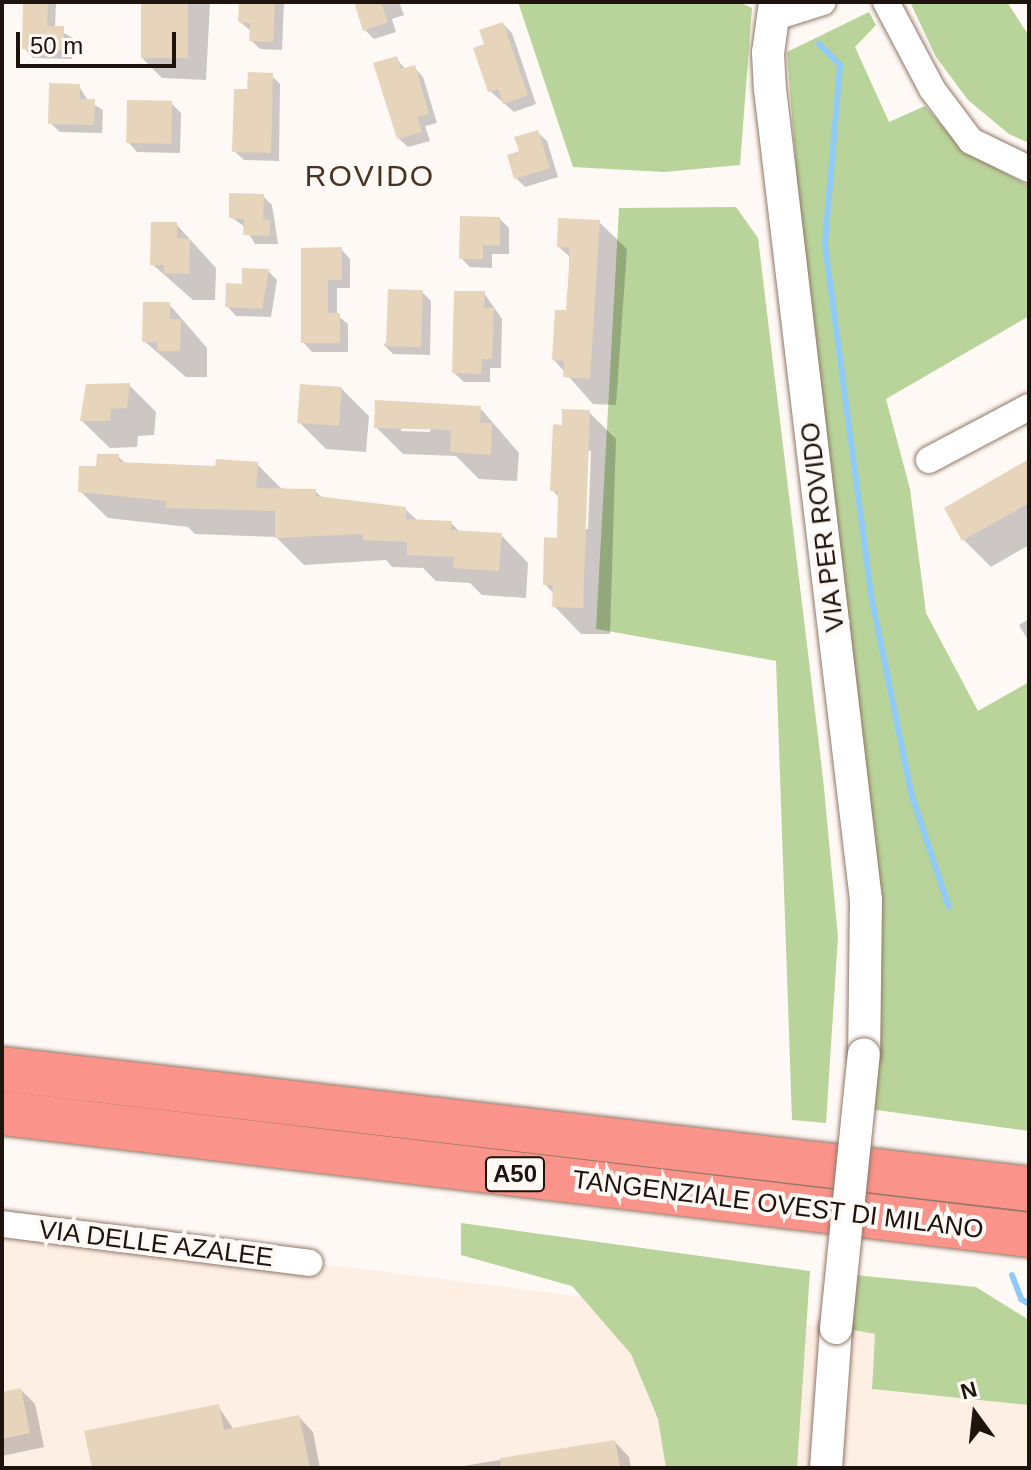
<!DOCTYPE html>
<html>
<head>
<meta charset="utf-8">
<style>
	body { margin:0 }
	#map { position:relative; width:1031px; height:1470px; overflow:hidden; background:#fff9f5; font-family:Arial,sans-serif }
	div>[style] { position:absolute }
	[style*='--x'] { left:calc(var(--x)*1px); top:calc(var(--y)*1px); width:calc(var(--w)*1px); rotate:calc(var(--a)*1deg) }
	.built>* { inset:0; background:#feefe5 }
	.green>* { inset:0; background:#b9d49a }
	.shadow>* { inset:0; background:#0003 }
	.stream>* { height:6px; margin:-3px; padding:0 3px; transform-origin:3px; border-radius:3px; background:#8fcaf9 }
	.building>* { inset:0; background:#e6d5ba; transform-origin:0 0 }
	.roads { filter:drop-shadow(0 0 2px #907766) drop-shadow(0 0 2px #907766) }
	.minor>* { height:26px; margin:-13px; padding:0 13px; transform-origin:13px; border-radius:13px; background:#fff }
	.tertiary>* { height:32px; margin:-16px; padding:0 16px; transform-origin:16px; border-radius:16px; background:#fff }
	.motorway>* { height:44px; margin:-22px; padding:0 22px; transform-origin:22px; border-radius:22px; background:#fa938a }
	.bridges { filter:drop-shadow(0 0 2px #907766) drop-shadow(0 0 2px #907766) }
	.tertiary-bridge>* { height:32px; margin:-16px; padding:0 16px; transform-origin:16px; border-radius:16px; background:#fff }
	span { translate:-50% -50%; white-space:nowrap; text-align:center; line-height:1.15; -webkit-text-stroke:8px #fff9f5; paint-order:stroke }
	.shield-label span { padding:2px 6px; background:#fff9f5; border:2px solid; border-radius:6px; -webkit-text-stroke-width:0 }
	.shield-label { font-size:24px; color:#1e140d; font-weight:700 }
	.street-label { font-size:26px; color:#1e140d }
	.quarter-label { font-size:30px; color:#483222; letter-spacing:2px }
	.frame { position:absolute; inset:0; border:4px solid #1e140d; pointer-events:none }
	.north { position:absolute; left:935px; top:1374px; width:80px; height:80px; -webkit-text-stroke:6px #fff9f5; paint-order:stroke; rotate:345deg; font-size:22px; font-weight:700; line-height:32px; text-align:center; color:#1e140d }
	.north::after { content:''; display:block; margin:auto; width:28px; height:36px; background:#1e140d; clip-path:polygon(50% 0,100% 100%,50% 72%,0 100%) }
	.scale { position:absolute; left:16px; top:32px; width:160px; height:36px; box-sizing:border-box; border:4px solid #1e140d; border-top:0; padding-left:10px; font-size:24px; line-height:28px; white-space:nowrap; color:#1e140d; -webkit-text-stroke:6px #fff9f5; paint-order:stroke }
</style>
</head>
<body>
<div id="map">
	<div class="built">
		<div style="clip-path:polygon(2px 1224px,875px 1333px,872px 1389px,1029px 1405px,1029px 1468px,2px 1468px)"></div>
	</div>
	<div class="green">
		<div style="clip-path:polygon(518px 2px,739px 2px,752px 8px,740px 165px,664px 172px,573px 167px)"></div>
		<div style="clip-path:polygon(910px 2px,1007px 2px,1029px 36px,1029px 143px,1009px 134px,968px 100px,936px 57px)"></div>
		<div style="clip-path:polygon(869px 12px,876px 25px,855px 47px,889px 122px,925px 106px,963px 150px,1029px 186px,1029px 316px,886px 399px,910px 489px,926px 613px,978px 711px,1029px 682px,1029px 1131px,869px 1109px,787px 52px)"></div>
		<div style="clip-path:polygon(736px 207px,758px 238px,823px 778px,838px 937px,826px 1123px,792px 1120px,776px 661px,596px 629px,619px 208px)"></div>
		<div style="clip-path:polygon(461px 1223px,810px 1271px,797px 1468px,666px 1468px,658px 1419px,631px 1354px,572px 1286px,461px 1255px)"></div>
		<div style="clip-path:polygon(855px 1275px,976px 1287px,1029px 1320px,1029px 1405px,872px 1389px,875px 1334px,847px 1329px)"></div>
	</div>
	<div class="shadow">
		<div style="clip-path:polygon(25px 2px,56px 2px,55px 28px,73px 38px,72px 59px,33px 58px,24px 48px)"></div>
		<div style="clip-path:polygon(145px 2px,210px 3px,206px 80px,162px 78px,141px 57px)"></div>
		<div style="clip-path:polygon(241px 2px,284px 2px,282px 50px,260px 49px,251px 40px,251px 31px,240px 22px)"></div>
		<div style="clip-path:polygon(356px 2px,399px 2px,404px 15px,392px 19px,396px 32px,374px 39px,365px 30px)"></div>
		<div style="clip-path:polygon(503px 24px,512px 33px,536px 104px,514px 112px,490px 91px,486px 46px)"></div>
		<div style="clip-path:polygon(396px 58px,406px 70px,414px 67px,423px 77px,437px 123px,425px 126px,430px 141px,408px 147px,398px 138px)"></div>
		<div style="clip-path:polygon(271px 75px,280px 84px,279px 161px,244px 160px,234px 151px,249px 91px)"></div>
		<div style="clip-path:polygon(79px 86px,88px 101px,103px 110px,102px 133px,60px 132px,50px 123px)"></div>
		<div style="clip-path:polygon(171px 103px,181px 113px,180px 153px,137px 152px,128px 142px)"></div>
		<div style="clip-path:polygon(537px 132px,547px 141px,558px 177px,525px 187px,516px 178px,521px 152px)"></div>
		<div style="clip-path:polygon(263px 196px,272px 205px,278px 244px,255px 244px,245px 227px,231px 217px)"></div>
		<div style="clip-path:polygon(500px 219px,509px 228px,509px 254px,492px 254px,492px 268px,470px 267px,461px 258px)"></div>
		<div style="clip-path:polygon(599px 222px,627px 249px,616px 405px,593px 404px,554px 360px,568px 312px,571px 258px,559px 247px)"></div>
		<div style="clip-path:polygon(176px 224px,216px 268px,215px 300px,193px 300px,152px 264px)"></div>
		<div style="clip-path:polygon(341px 249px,350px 259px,350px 288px,337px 288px,337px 315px,348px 324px,348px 352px,312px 352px,303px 342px,303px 250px)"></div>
		<div style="clip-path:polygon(268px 271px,277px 280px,271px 317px,236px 316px,227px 306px,244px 286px)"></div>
		<div style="clip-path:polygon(422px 292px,431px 301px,430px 355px,393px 354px,384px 345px)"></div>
		<div style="clip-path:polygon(484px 293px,502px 319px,501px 368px,490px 368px,490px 382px,464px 382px,454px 373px)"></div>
		<div style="clip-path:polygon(169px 304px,207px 348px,207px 377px,186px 377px,144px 341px)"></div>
		<div style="clip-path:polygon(129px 385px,156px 412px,154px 435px,138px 436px,137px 447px,110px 448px,82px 421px)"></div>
		<div style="clip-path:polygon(342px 389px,369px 416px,366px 452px,326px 449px,299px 422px)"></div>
		<div style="clip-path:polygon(evenodd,480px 408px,519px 453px,517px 481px,479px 479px,456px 456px,403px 454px,376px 427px,480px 408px,401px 427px,431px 428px,430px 432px,401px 431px,401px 427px)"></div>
		<div style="clip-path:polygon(evenodd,589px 412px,616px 439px,610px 634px,581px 634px,554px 606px,554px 594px,545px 584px,558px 540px,560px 498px,552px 490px,563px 427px,589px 412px,586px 451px,591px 451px,588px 529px,584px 529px,586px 451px)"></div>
		<div style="clip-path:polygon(118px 456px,127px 465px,217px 469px,257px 464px,284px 491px,315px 491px,324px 499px,405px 509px,418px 521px,451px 523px,461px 533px,501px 535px,528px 563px,526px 598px,482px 595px,470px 583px,436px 581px,423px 568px,392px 567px,386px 560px,304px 565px,276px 537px,195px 534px,188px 527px,108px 518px,80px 491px,98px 468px)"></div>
		<div style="clip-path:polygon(1029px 461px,1029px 545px,991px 567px,964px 540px,946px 509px)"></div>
		<div style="clip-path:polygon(1029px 619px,1029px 642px,1019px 625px)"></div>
		<div style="clip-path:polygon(21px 1390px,35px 1404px,44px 1447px,2px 1456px,2px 1394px)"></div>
		<div style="clip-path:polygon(218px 1406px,234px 1430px,299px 1417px,313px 1432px,320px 1468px,94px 1468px)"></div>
		<div style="clip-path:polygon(615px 1442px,629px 1457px,631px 1468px,450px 1468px)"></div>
	</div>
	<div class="stream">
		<div style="--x:819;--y:44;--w:30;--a:45"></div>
		<div style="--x:840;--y:65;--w:180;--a:94.8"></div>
		<div style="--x:825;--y:244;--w:359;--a:82.5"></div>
		<div style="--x:872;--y:600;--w:200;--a:78.5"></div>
		<div style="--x:912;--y:796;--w:117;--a:71.6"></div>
		<div style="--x:1012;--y:1275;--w:26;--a:69"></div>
		<div style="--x:1021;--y:1299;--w:9;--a:32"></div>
	</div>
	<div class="building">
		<div style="clip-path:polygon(23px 2px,48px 2px,47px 26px,64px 26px,64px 51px,22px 49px)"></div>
		<div style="left:141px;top:2px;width:47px;height:56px"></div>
		<div style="clip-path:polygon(239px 2px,275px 2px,273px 42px,249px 41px,250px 23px,238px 22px)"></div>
		<div style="clip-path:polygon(354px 2px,381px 2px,388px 22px,363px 31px)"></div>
		<div style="clip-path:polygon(503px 22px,528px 95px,503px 104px,498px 89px,488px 92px,473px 48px,484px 44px,479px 30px)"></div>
		<div style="clip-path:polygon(397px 56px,401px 69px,415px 65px,429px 114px,417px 117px,422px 132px,397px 139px,373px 63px)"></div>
		<div style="clip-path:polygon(248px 72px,273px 73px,271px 153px,232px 152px,234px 89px,247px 89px)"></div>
		<div style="clip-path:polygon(49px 83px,80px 84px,80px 99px,95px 99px,94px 125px,48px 124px)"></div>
		<div style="left:127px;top:100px;width:45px;height:43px;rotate:1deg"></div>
		<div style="clip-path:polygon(538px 130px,550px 168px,514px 179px,507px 155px,519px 151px,514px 137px)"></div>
		<div style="clip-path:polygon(229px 193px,264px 194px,263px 219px,270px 220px,270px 236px,243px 235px,244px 219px,229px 218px)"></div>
		<div style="clip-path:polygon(460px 216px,500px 217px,500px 246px,483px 245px,483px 259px,459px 259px)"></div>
		<div style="clip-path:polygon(558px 218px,600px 220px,590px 379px,563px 377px,564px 361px,552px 360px,555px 310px,566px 310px,569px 267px,569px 248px,557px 247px)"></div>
		<div style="clip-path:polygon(151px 222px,177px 222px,177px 238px,190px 239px,189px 274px,164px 273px,164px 265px,150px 265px)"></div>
		<div style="clip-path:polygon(342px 247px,342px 280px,328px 280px,328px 313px,340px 313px,340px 343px,301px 343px,301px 248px)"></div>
		<div style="clip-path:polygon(242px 268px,269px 269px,262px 309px,225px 307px,226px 283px,242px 284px)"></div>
		<div style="left:388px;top:289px;width:35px;height:57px;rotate:2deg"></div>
		<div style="clip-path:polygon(454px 291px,485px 291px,484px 308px,494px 308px,492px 359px,482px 359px,481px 374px,452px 373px)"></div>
		<div style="clip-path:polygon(143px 302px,170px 302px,170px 319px,181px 319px,180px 351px,157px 351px,157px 342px,142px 342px)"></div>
		<div style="clip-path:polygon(130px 383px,127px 408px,111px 409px,110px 421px,80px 421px,86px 384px)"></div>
		<div style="left:300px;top:384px;width:42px;height:39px;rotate:4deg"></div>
		<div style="clip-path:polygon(375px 400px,481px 406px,480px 423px,492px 423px,491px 455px,450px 452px,451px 430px,374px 428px)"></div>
		<div style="clip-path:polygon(562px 409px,590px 410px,583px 608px,552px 607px,553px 585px,543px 585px,544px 537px,557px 538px,558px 491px,550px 491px,553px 424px,562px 425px)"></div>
		<div style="clip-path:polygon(97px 454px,119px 454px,119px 462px,215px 466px,216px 459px,258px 462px,256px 488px,316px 489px,316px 496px,406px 507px,406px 519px,452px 521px,451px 530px,502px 533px,499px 571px,453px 568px,454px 557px,407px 555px,407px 542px,363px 540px,363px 534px,275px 538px,275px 511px,166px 508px,166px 501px,78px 492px,79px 466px,96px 466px)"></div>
		<div style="clip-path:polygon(1029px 459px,1029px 503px,962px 541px,944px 508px)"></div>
		<div style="clip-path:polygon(21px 1388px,30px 1433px,2px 1439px,2px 1392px)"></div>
		<div style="clip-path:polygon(219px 1404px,224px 1430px,299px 1415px,310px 1468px,92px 1468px,84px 1431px)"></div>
		<div style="clip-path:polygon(615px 1440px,620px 1468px,501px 1468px,500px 1458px)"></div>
	</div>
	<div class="roads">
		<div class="minor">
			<div style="--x:886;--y:2;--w:98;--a:62.1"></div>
			<div style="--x:932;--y:89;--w:65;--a:53.1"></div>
			<div style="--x:971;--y:141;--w:64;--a:25.8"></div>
			<div style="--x:772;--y:18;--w:53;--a:-17.4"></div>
			<div style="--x:929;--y:460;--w:113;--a:-27.9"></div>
			<div style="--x:2;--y:1224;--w:310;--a:7.2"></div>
		</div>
		<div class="tertiary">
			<div style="--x:775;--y:2;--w:51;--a:97.8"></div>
			<div style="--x:768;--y:53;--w:36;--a:87"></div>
			<div style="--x:770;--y:89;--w:817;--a:83.25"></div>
			<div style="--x:866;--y:900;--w:154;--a:90.7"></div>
			<div style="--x:826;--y:1468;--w:140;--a:-85.9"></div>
		</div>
		<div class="motorway">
			<div style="--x:2;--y:1069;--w:1034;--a:6.66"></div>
			<div style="--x:2;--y:1113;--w:1034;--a:6.77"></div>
		</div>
	</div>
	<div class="bridges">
		<div class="tertiary-bridge">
			<div style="--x:836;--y:1328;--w:275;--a:-84.2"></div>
		</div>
	</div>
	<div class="shield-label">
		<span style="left:515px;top:1174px">A50</span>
	</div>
	<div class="street-label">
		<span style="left:823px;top:527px;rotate:-97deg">VIA PER ROVIDO</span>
		<span style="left:778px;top:1205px;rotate:7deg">TANGENZIALE OVEST DI MILANO</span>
		<span style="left:156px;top:1244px;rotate:7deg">VIA DELLE AZALEE</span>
	</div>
	<div class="quarter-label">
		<span style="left:370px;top:176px">ROVIDO</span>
	</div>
	<div class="frame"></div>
	<div class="north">N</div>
	<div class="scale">50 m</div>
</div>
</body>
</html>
